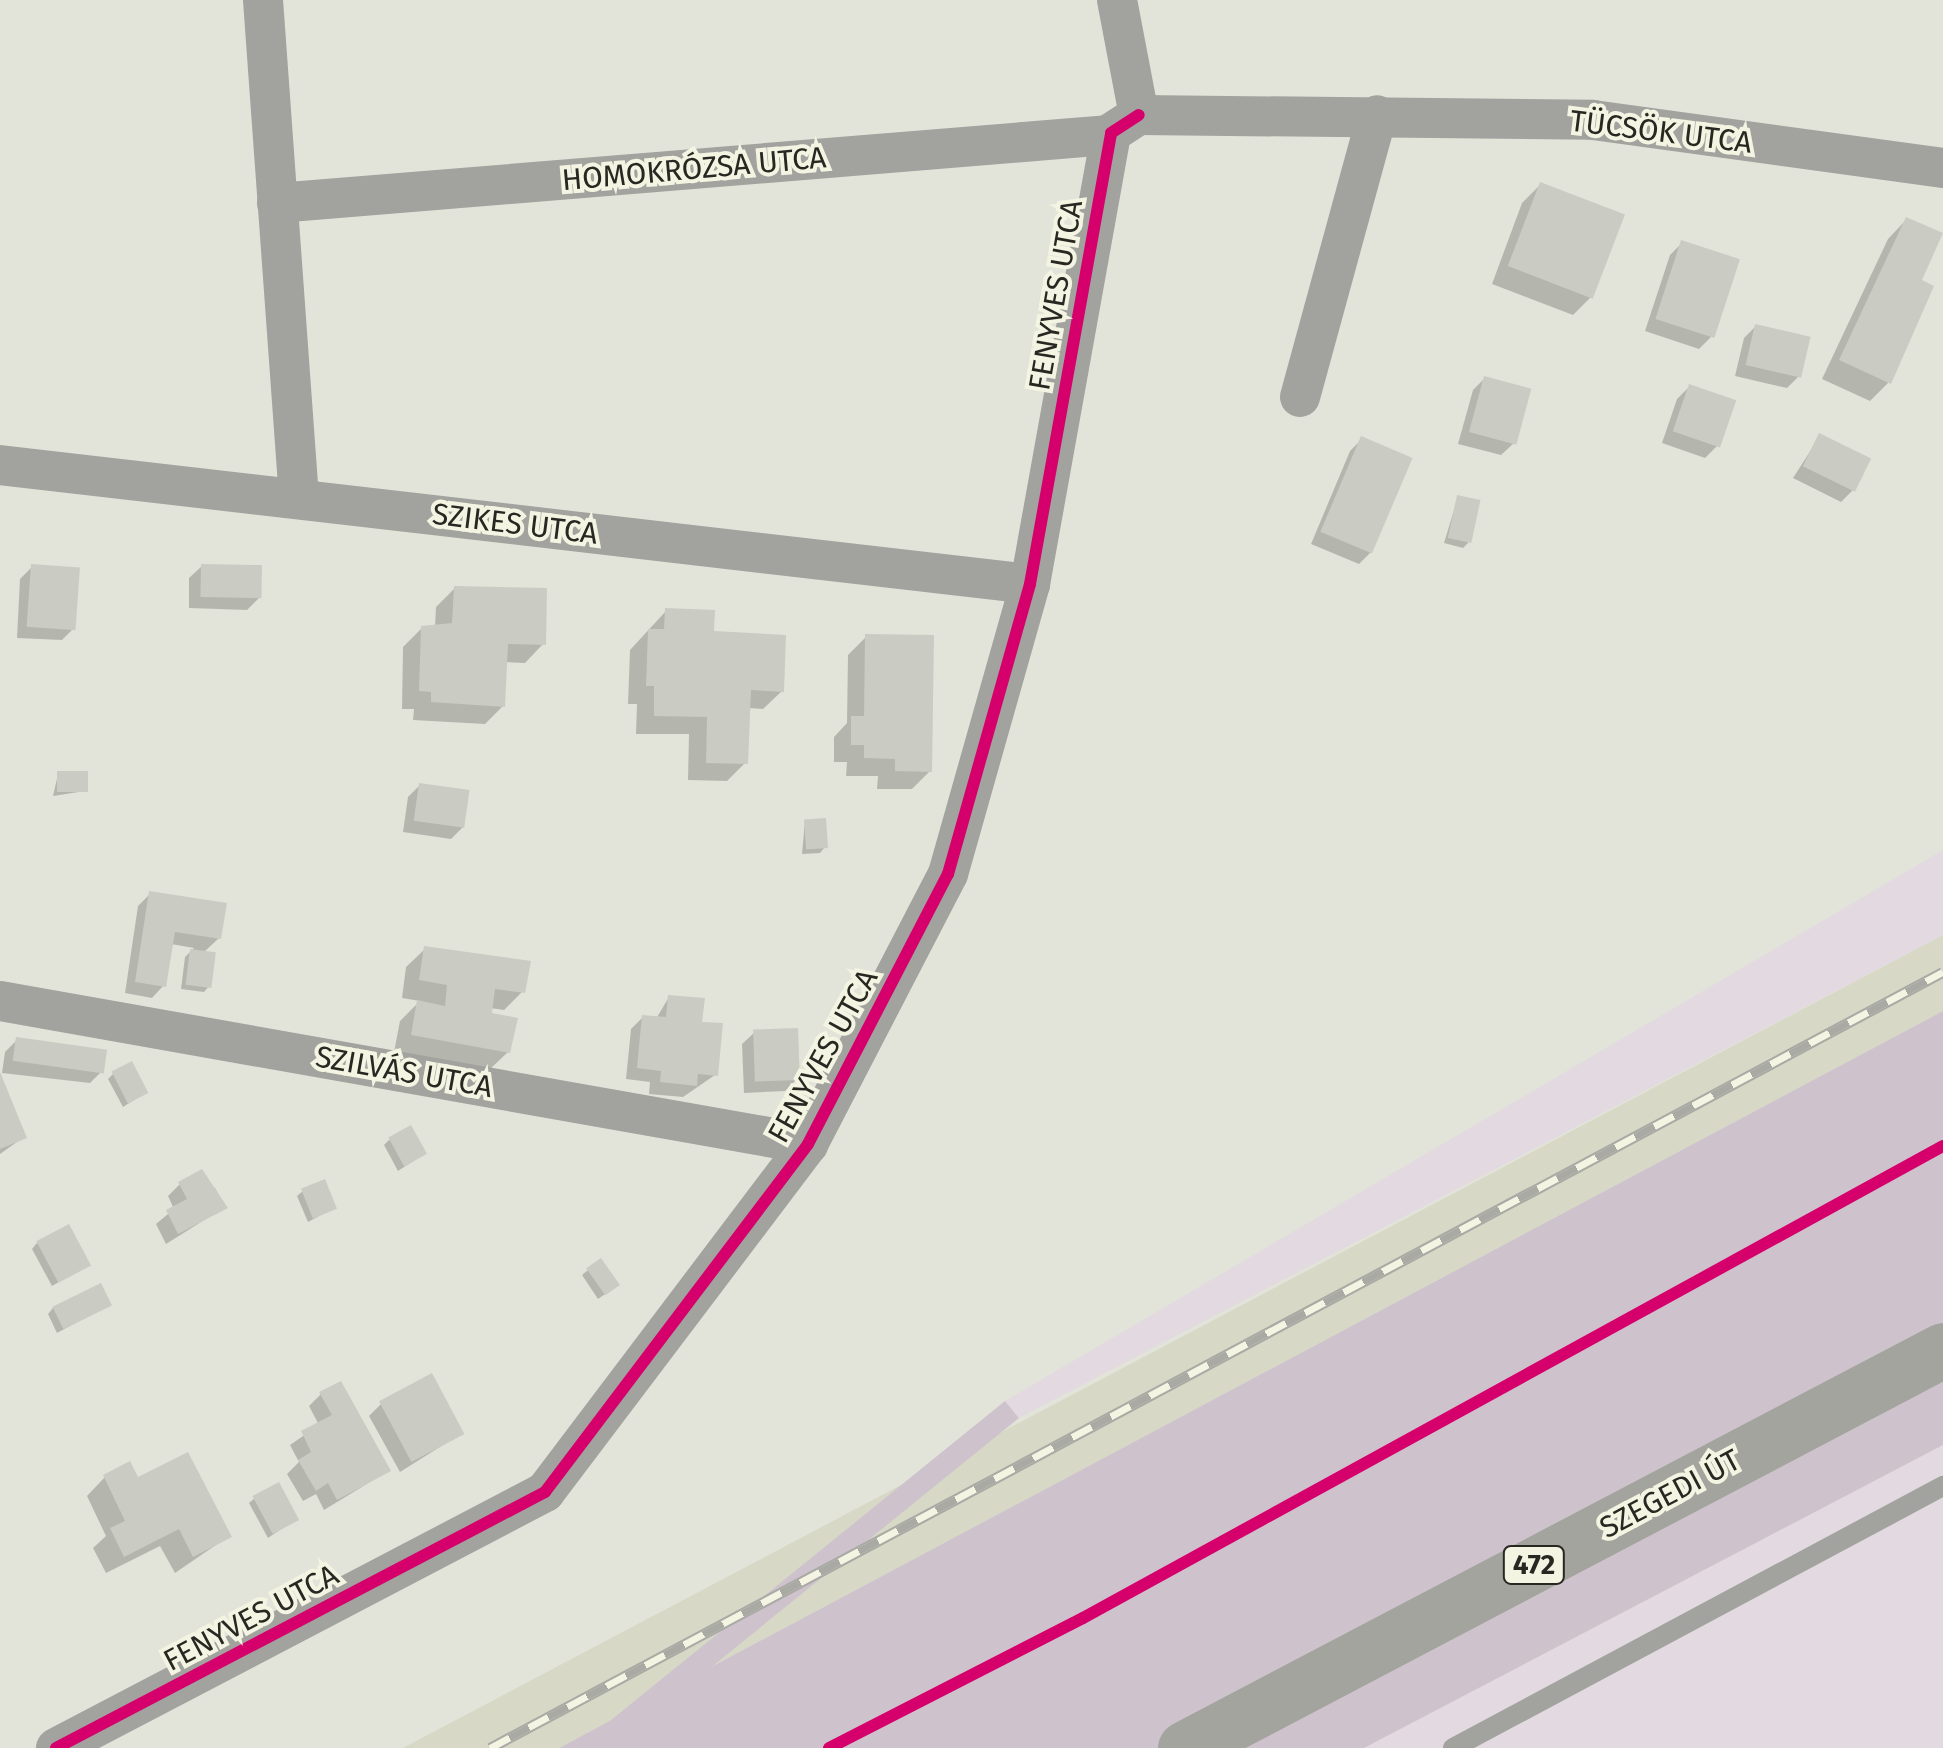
<!DOCTYPE html>
<html>
<head>
<meta charset="utf-8">
<style>
	body { margin:0 }
	#map { position:relative; width:1943px; height:1748px; overflow:hidden; background:#e2e3d9; font-family:"Fira Sans",sans-serif }
	div>[style] { position:absolute }
	[style*='--x'] { left:calc(var(--x)*1px); top:calc(var(--y)*1px); width:calc(var(--w)*1px); rotate:calc(var(--a)*1deg) }
	.built>* { inset:0; background:#d7d8c6 }
	.green>* { inset:0; background:#e2dae0 }
	.forest>* { inset:0; background:#cec3cc; transform-origin:0 0 }
	.shadow>* { inset:0; background:#0003 }
	.building>* { inset:0; background:#cacbc3; transform-origin:0 0 }
	.service>* { height:20px; margin:-10px; padding:0 10px; transform-origin:10px; border-radius:10px; background:#a2a29e }
	.minor>* { height:40px; margin:-20px; padding:0 20px; transform-origin:20px; border-radius:20px; background:#a2a29e }
	.primary>* { height:55px; margin:-27.5px; padding:0 27.5px; transform-origin:27.5px; border-radius:27.5px; background:#a4a49e }
	.rail>* { height:11px; margin-top:-5.5px; transform-origin:0; background:repeating-linear-gradient(90deg,#f4f4e3 0 22px,#aaaaa5 0 44px); box-sizing:border-box; border-block:2px solid #aaaaa5 }
	.cycleway>* { height:12px; margin:-6px; padding:0 6px; transform-origin:6px; border-radius:6px; background:#d6006c }
	span { translate:-50% -50%; white-space:nowrap; text-align:center; line-height:1.15; -webkit-text-stroke:8px #f4f4e3; paint-order:stroke }
	.shield-label span { padding:2px 8px; background:#f4f4e3; border:2px solid; border-radius:8px; -webkit-text-stroke-width:0 }
	.shield-label { font-size:28px; color:#282822; font-weight:700 }
	.street-label { font-size:30px; color:#282822 }
</style>
</head>
<body>
<div id="map">
	<div class="built">
		<div style="clip-path:polygon(1943px 935px,1943px 1011px,559px 1748px,403px 1748px)"></div>
	</div>
	<div class="green">
		<div style="clip-path:polygon(1943px 850px,1943px 935px,1019px 1418px,1005px 1401px)"></div>
		<div style="clip-path:polygon(1943px 1445px,1943px 1748px,1364px 1748px)"></div>
	</div>
	<div class="forest">
		<div style="clip-path:polygon(1943px 1011px,1943px 1445px,1364px 1748px,559px 1748px)"></div>
		<div style="left:1005px;top:1401px;width:22px;height:734px;rotate:51deg"></div>
	</div>
	<div class="shadow">
		<div style="clip-path:polygon(1540px 185px,1592px 296px,1573px 315px,1492px 284px,1522px 203px)"></div>
		<div style="clip-path:polygon(1906px 220px,1919px 282px,1889px 382px,1870px 401px,1822px 379px,1888px 239px)"></div>
		<div style="clip-path:polygon(1682px 243px,1711px 337px,1699px 349px,1645px 331px,1670px 255px)"></div>
		<div style="clip-path:polygon(1756px 326px,1799px 376px,1787px 388px,1735px 376px,1744px 338px)"></div>
		<div style="clip-path:polygon(1485px 378px,1514px 443px,1501px 455px,1458px 444px,1473px 390px)"></div>
		<div style="clip-path:polygon(1689px 387px,1717px 446px,1705px 458px,1662px 443px,1677px 399px)"></div>
		<div style="clip-path:polygon(1820px 436px,1853px 490px,1841px 502px,1793px 478px)"></div>
		<div style="clip-path:polygon(1362px 439px,1371px 552px,1359px 564px,1311px 544px,1350px 451px)"></div>
		<div style="clip-path:polygon(1458px 497px,1468px 543px,1463px 548px,1444px 543px)"></div>
		<div style="clip-path:polygon(202px 566px,259px 598px,247px 610px,189px 608px,189px 578px)"></div>
		<div style="clip-path:polygon(32px 567px,74px 628px,62px 640px,17px 638px,20px 579px)"></div>
		<div style="clip-path:polygon(455px 588px,543px 644px,525px 663px,505px 662px,503px 706px,485px 724px,413px 720px,414px 709px,402px 709px,403px 647px,422px 628px,435px 627px,436px 607px)"></div>
		<div style="clip-path:polygon(666px 611px,782px 691px,763px 709px,748px 708px,746px 762px,727px 781px,688px 780px,689px 734px,636px 734px,637px 704px,628px 704px,630px 650px)"></div>
		<div style="clip-path:polygon(866px 637px,930px 771px,912px 789px,877px 789px,878px 776px,846px 776px,847px 762px,834px 762px,834px 737px,847px 723px,848px 655px)"></div>
		<div style="clip-path:polygon(58px 774px,85px 791px,53px 796px)"></div>
		<div style="clip-path:polygon(420px 785px,463px 827px,451px 839px,403px 832px,408px 797px)"></div>
		<div style="clip-path:polygon(805px 821px,825px 847px,820px 853px,802px 854px)"></div>
		<div style="clip-path:polygon(150px 894px,219px 938px,203px 953px,209px 986px,204px 992px,181px 989px,185px 957px,194px 948px,171px 944px,164px 985px,152px 998px,125px 993px,138px 906px)"></div>
		<div style="clip-path:polygon(425px 949px,522px 992px,504px 1010px,490px 1008px,508px 1052px,489px 1070px,394px 1052px,400px 1021px,420px 1001px,402px 998px,406px 967px)"></div>
		<div style="clip-path:polygon(669px 997px,700px 1024px,715px 1075px,683px 1097px,649px 1094px,650px 1082px,626px 1079px,631px 1029px,643px 1017px,656px 1019px)"></div>
		<div style="clip-path:polygon(755px 1032px,797px 1079px,785px 1091px,744px 1093px,742px 1044px)"></div>
		<div style="clip-path:polygon(17px 1040px,102px 1071px,90px 1083px,2px 1073px,5px 1052px)"></div>
		<div style="clip-path:polygon(113px 1074px,145px 1093px,123px 1107px,108px 1079px)"></div>
		<div style="clip-path:polygon(0 1079px,24px 1137px,0 1154px)"></div>
		<div style="clip-path:polygon(389px 1140px,424px 1154px,398px 1171px,384px 1145px)"></div>
		<div style="clip-path:polygon(180px 1184px,215px 1188px,225px 1207px,166px 1244px,156px 1224px,174px 1209px,168px 1196px)"></div>
		<div style="clip-path:polygon(303px 1191px,334px 1208px,308px 1222px,297px 1196px)"></div>
		<div style="clip-path:polygon(37px 1243px,88px 1265px,52px 1286px,32px 1249px)"></div>
		<div style="clip-path:polygon(588px 1270px,611px 1290px,598px 1299px,582px 1275px)"></div>
		<div style="clip-path:polygon(109px 1305px,57px 1333px,48px 1314px,53px 1308px)"></div>
		<div style="clip-path:polygon(321px 1394px,388px 1471px,324px 1510px,316px 1494px,303px 1501px,287px 1474px,299px 1462px,290px 1445px,319px 1425px,309px 1406px)"></div>
		<div style="clip-path:polygon(381px 1404px,462px 1433px,400px 1472px,369px 1416px)"></div>
		<div style="clip-path:polygon(105px 1477px,137px 1481px,229px 1536px,175px 1573px,160px 1546px,106px 1573px,93px 1548px,106px 1536px,87px 1496px)"></div>
		<div style="clip-path:polygon(255px 1498px,296px 1519px,268px 1538px,249px 1503px)"></div>
	</div>
	<div class="building">
		<div style="left:1540px;top:182px;width:91px;height:90px;rotate:21deg"></div>
		<div style="clip-path:polygon(1906px 217px,1943px 233px,1922px 280px,1934px 286px,1891px 384px,1839px 360px)"></div>
		<div style="left:1681px;top:240px;width:62px;height:83px;rotate:18deg"></div>
		<div style="left:1755px;top:324px;width:57px;height:42px;rotate:13deg"></div>
		<div style="left:1484px;top:376px;width:49px;height:58px;rotate:15deg"></div>
		<div style="left:1689px;top:384px;width:50px;height:50px;rotate:19deg"></div>
		<div style="left:1819px;top:433px;width:58px;height:37px;rotate:26deg"></div>
		<div style="left:1361px;top:436px;width:56px;height:104px;rotate:23deg"></div>
		<div style="left:1457px;top:495px;width:24px;height:44px;rotate:12deg"></div>
		<div style="left:31px;top:564px;width:49px;height:63px;rotate:4deg"></div>
		<div style="left:201px;top:564px;width:61px;height:33px;rotate:1deg"></div>
		<div style="clip-path:polygon(454px 586px,547px 588px,546px 645px,508px 644px,505px 707px,431px 702px,431px 692px,419px 691px,421px 626px,452px 623px)"></div>
		<div style="clip-path:polygon(665px 608px,715px 610px,714px 631px,786px 635px,784px 692px,751px 690px,748px 764px,706px 763px,707px 717px,654px 716px,654px 686px,646px 686px,648px 629px,664px 629px)"></div>
		<div style="clip-path:polygon(865px 634px,934px 635px,932px 772px,895px 771px,895px 759px,864px 758px,864px 745px,851px 745px,851px 716px,864px 716px)"></div>
		<div style="left:57px;top:771px;width:31px;height:21px"></div>
		<div style="left:419px;top:783px;width:51px;height:38px;rotate:8deg"></div>
		<div style="left:826px;top:818px;width:30px;height:22px;rotate:86deg"></div>
		<div style="clip-path:polygon(149px 891px,227px 903px,221px 939px,175px 932px,166px 987px,135px 982px)"></div>
		<div style="clip-path:polygon(424px 946px,531px 961px,525px 993px,495px 989px,492px 1013px,518px 1018px,510px 1053px,411px 1035px,417px 1000px,445px 1006px,447px 985px,419px 980px)"></div>
		<div style="left:190px;top:949px;width:26px;height:36px;rotate:7deg"></div>
		<div style="clip-path:polygon(668px 995px,705px 998px,702px 1022px,723px 1023px,718px 1076px,698px 1074px,697px 1086px,660px 1082px,661px 1071px,637px 1068px,642px 1015px,666px 1017px)"></div>
		<div style="left:798px;top:1028px;width:52px;height:45px;rotate:88deg"></div>
		<div style="left:16px;top:1037px;width:92px;height:24px;rotate:8deg"></div>
		<div style="left:132px;top:1061px;width:36px;height:23px;rotate:63deg"></div>
		<div style="clip-path:polygon(0 1072px,27px 1138px,0 1149px)"></div>
		<div style="left:411px;top:1125px;width:33px;height:26px;rotate:61deg"></div>
		<div style="clip-path:polygon(202px 1169px,228px 1208px,178px 1234px,166px 1210px,187px 1199px,178px 1182px)"></div>
		<div style="left:325px;top:1179px;width:32px;height:26px;rotate:68deg"></div>
		<div style="left:69px;top:1224px;width:47px;height:37px;rotate:62deg"></div>
		<div style="left:601px;top:1258px;width:33px;height:18px;rotate:55deg"></div>
		<div style="left:101px;top:1283px;width:25px;height:54px;rotate:64deg"></div>
		<div style="left:432px;top:1373px;width:69px;height:60px;rotate:62deg"></div>
		<div style="clip-path:polygon(341px 1381px,391px 1471px,337px 1500px,328px 1483px,316px 1491px,298px 1460px,311px 1452px,301px 1431px,332px 1415px,319px 1392px)"></div>
		<div style="clip-path:polygon(188px 1452px,232px 1537px,193px 1557px,179px 1529px,124px 1557px,110px 1528px,125px 1521px,103px 1475px,130px 1461px,138px 1477px)"></div>
		<div style="left:279px;top:1482px;width:43px;height:30px;rotate:62deg"></div>
	</div>
	<div class="service">
		<div style="--x:1453;--y:1748;--w:556;--a:-28.13"></div>
	</div>
	<div class="minor">
		<div style="--x:263;--y:0;--w:500;--a:85.87"></div>
		<div style="--x:1117;--y:0;--w:117;--a:79.2"></div>
		<div style="--x:1139;--y:115;--w:454;--a:0.6"></div>
		<div style="--x:1593;--y:120;--w:353;--a:7.8"></div>
		<div style="--x:277;--y:203;--w:836;--a:-4.67"></div>
		<div style="--x:1300;--y:397;--w:292;--a:-74.7"></div>
		<div style="--x:0;--y:465;--w:1037;--a:6.59"></div>
		<div style="--x:0;--y:1001;--w:821;--a:10.04"></div>
		<div style="--x:56;--y:1748;--w:552;--a:-27.63"></div>
		<div style="--x:545;--y:1492;--w:436;--a:-52.9"></div>
		<div style="--x:808;--y:1144;--w:304;--a:-62.6"></div>
		<div style="--x:948;--y:874;--w:301;--a:-74.2"></div>
		<div style="--x:1030;--y:584;--w:458;--a:-79.8"></div>
		<div style="--x:1111;--y:133;--w:33;--a:-33"></div>
	</div>
	<div class="primary">
		<div style="--x:1185;--y:1748;--w:856;--a:-27.7"></div>
	</div>
	<div class="rail">
		<div style="--x:490;--y:1748;--w:1647;--a:-28.11"></div>
	</div>
	<div class="cycleway">
		<div style="--x:56;--y:1748;--w:552;--a:-27.63"></div>
		<div style="--x:545;--y:1492;--w:436;--a:-52.9"></div>
		<div style="--x:808;--y:1144;--w:304;--a:-62.6"></div>
		<div style="--x:948;--y:874;--w:301;--a:-74.2"></div>
		<div style="--x:1030;--y:584;--w:458;--a:-79.8"></div>
		<div style="--x:1111;--y:133;--w:33;--a:-33"></div>
		<div style="--x:829;--y:1748;--w:285;--a:-27.1"></div>
		<div style="--x:1083;--y:1618;--w:981;--a:-28.76"></div>
	</div>
	<div class="shield-label">
		<span style="left:1534px;top:1565px">472</span>
	</div>
	<div class="street-label">
		<span style="left:1661px;top:132px;rotate:7deg">TÜCSÖK UTCA</span>
		<span style="left:694px;top:169px;rotate:-5deg">HOMOKRÓZSA UTCA</span>
		<span style="left:1056px;top:295px;rotate:-80deg">FENYVES UTCA</span>
		<span style="left:515px;top:524px;rotate:7deg">SZIKES UTCA</span>
		<span style="left:823px;top:1056px;rotate:-61deg">FENYVES UTCA</span>
		<span style="left:404px;top:1072px;rotate:10deg">SZILVÁS UTCA</span>
		<span style="left:1670px;top:1494px;rotate:-28deg">SZEGEDI ÚT</span>
		<span style="left:251px;top:1618px;rotate:-28deg">FENYVES UTCA</span>
	</div>
</div>
</body>
</html>
